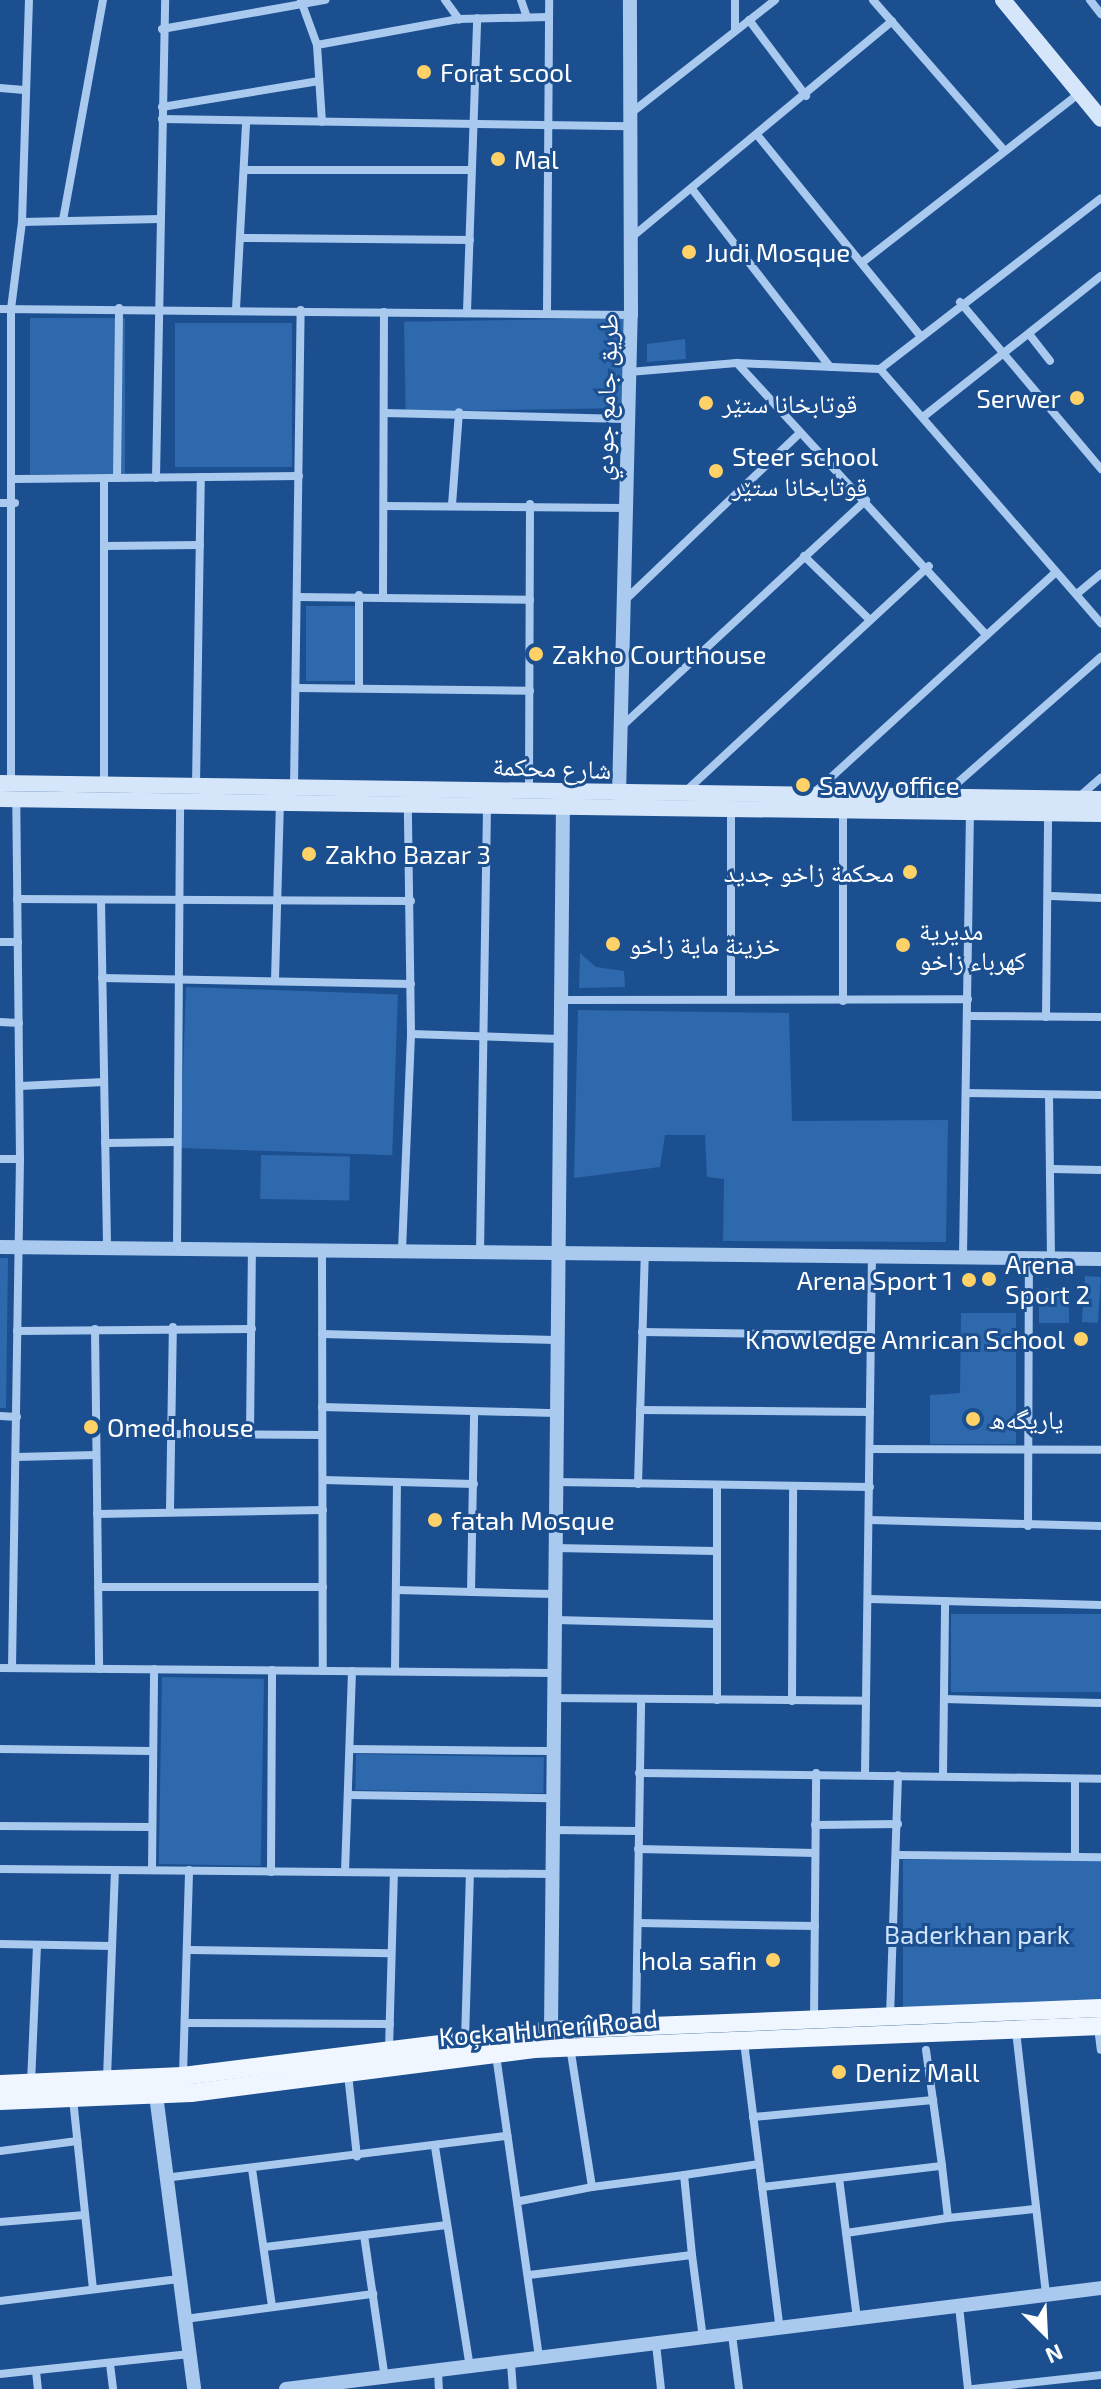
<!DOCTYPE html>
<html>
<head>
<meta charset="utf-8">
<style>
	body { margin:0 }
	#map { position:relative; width:1101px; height:2389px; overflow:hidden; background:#1b4f8f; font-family:"Exo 2","Noto Naskh Arabic",sans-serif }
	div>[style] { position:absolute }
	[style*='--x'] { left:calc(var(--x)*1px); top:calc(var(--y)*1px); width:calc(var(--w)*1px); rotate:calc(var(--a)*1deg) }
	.green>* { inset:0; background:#2e69ad; transform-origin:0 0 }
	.minor>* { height:8px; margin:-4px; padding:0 4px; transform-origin:4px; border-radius:4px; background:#a9c9ee }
	.tertiary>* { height:14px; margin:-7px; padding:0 7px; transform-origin:7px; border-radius:7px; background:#a9c9ee }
	.secondary>* { height:16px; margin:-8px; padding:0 8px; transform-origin:8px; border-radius:8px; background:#d6e6fa }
	.primary>* { height:18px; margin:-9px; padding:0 9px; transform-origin:9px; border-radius:9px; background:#f0f6ff }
	.dots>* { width:22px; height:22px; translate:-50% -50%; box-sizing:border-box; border:4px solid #1b4f8f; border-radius:50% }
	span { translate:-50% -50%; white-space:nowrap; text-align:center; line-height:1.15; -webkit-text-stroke:6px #1b4f8f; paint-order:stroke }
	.poi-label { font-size:26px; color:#fff }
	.left { translate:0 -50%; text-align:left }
	.right { translate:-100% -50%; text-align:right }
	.street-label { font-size:26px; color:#fff }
	.park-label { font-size:26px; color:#cfe3fa }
	.north { position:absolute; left:1005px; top:2293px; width:80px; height:80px; -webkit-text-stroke:6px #1b4f8f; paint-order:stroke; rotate:156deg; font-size:22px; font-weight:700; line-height:32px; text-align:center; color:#fff }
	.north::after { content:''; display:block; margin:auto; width:28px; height:36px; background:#fff; clip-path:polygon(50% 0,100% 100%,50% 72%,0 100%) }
</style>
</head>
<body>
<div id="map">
	<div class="green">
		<div style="left:30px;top:318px;width:95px;height:156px"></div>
		<div style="left:624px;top:318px;width:90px;height:220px;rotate:89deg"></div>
		<div style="left:175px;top:323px;width:117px;height:144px"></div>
		<div style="clip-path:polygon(685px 339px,686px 359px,647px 362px,647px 344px)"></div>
		<div style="left:306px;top:606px;width:49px;height:75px"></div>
		<div style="clip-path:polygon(580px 953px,596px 967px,624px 971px,625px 987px,579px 988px)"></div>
		<div style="left:186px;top:987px;width:212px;height:161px;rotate:2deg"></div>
		<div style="clip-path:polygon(578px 1010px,789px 1013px,792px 1121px,948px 1120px,946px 1242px,723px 1241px,724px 1179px,707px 1177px,705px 1135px,665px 1135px,660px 1167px,574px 1178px)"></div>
		<div style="left:261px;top:1155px;width:89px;height:44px;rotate:1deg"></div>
		<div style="clip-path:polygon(0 1258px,8px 1258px,6px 1408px,0 1408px)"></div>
		<div style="left:1085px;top:1276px;width:16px;height:46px;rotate:4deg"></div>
		<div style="left:1039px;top:1288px;width:30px;height:35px"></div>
		<div style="clip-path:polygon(961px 1313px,1016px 1313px,1016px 1444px,930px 1444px,930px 1395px,960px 1393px)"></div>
		<div style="left:951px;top:1614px;width:150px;height:78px"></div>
		<div style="left:162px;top:1677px;width:102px;height:187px;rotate:1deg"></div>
		<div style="left:356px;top:1754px;width:188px;height:36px;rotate:1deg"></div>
		<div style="left:903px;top:1860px;width:198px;height:150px"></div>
	</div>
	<div class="minor">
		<div style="--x:445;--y:0;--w:24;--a:54"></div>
		<div style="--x:521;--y:0;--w:18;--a:71"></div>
		<div style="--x:735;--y:0;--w:29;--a:90"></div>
		<div style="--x:873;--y:0;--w:196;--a:48.9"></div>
		<div style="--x:1090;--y:0;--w:18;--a:52"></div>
		<div style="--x:301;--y:1;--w:47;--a:70"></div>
		<div style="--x:317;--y:45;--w:77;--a:86.3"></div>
		<div style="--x:749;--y:20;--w:95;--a:53.1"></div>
		<div style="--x:162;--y:29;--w:166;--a:-10.1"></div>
		<div style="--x:317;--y:45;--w:144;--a:-10.4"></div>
		<div style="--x:459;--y:19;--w:90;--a:-1.3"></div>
		<div style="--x:0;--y:88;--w:24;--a:5"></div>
		<div style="--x:162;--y:107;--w:159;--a:-9.4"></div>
		<div style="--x:631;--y:113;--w:183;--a:-38.1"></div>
		<div style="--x:162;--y:119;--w:468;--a:0.9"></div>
		<div style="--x:758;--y:136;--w:254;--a:50.9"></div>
		<div style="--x:245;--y:170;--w:226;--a:0"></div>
		<div style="--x:692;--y:189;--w:225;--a:52.2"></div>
		<div style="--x:63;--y:220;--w:224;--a:-79.7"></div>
		<div style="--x:22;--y:222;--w:138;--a:-1.2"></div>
		<div style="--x:632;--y:237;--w:338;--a:-39.7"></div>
		<div style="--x:242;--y:238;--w:228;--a:0.5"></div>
		<div style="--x:864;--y:261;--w:274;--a:-37.9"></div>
		<div style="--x:960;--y:302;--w:219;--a:49.8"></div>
		<div style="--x:0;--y:309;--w:631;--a:0.54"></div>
		<div style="--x:236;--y:309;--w:187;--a:-86.9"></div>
		<div style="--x:467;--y:311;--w:293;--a:-88"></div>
		<div style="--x:547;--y:312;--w:312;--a:-89.6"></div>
		<div style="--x:1029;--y:334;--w:34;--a:52"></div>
		<div style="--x:737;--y:363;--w:369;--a:47.5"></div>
		<div style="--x:880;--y:369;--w:279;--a:-37.7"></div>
		<div style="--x:629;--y:372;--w:108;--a:-4.8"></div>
		<div style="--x:737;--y:363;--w:143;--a:2.4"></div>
		<div style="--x:880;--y:369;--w:337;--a:49"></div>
		<div style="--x:384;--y:413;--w:241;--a:1.4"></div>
		<div style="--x:923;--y:417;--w:227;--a:-38.4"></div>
		<div style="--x:117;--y:478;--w:170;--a:-89.3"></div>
		<div style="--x:156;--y:478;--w:478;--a:-88.9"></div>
		<div style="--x:15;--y:479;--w:284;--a:-0.6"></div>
		<div style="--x:104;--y:479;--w:305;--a:90"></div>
		<div style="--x:0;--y:503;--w:15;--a:0"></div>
		<div style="--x:452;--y:505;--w:93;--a:-85.7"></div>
		<div style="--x:384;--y:506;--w:242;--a:0.5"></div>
		<div style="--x:104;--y:546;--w:96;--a:-0.6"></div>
		<div style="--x:804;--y:556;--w:92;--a:44.1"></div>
		<div style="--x:1078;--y:593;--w:30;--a:-40"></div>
		<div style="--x:383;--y:595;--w:283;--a:-89.8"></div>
		<div style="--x:298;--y:597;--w:232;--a:0.7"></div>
		<div style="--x:624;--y:601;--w:243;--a:-43.7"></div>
		<div style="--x:297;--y:688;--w:233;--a:0.7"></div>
		<div style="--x:359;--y:688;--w:93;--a:-90"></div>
		<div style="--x:621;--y:727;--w:334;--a:-42.8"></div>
		<div style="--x:11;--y:783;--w:474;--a:-90"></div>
		<div style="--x:11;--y:309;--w:88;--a:-82.8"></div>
		<div style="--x:22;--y:222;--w:222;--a:-88.2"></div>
		<div style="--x:196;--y:785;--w:308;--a:-89.1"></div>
		<div style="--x:294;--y:786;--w:476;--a:-89.2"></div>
		<div style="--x:529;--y:789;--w:285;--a:-89.8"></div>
		<div style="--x:686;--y:791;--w:331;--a:-42.8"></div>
		<div style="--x:815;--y:792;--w:326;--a:-42.4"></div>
		<div style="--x:946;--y:793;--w:206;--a:-41.3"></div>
		<div style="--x:1080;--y:796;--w:28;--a:-41"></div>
		<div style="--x:843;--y:813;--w:188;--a:90"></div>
		<div style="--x:1051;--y:896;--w:50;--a:2.3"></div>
		<div style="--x:17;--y:899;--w:394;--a:0.3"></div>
		<div style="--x:101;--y:900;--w:348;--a:89"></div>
		<div style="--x:0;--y:942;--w:18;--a:0"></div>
		<div style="--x:102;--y:978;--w:309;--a:1.1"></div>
		<div style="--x:275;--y:980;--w:176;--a:-88.4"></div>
		<div style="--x:731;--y:999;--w:188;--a:-90"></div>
		<div style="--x:561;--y:1000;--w:407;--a:-0.1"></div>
		<div style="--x:967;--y:1016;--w:134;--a:0.4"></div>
		<div style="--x:1046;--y:1017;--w:203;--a:-89.4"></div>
		<div style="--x:0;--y:1022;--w:19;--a:3"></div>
		<div style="--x:411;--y:1034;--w:150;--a:1.9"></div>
		<div style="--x:20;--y:1086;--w:84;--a:-2.7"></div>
		<div style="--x:966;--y:1093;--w:135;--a:0.8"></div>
		<div style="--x:1049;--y:1095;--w:163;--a:89.3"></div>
		<div style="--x:105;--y:1143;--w:72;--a:-0.8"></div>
		<div style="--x:0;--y:1159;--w:20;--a:0"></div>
		<div style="--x:1052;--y:1169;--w:49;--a:1.2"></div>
		<div style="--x:177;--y:1248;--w:447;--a:-89.6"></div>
		<div style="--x:322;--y:1249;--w:422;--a:89.9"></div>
		<div style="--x:402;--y:1250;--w:216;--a:-87.6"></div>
		<div style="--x:411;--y:1034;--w:229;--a:-90.8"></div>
		<div style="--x:480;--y:1253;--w:446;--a:-89.1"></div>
		<div style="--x:963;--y:1256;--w:443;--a:-89.1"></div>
		<div style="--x:95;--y:1329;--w:340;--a:89.3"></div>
		<div style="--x:17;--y:1331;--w:235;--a:-0.5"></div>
		<div style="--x:642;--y:1332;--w:229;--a:0.8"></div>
		<div style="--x:322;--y:1334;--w:233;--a:1.5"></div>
		<div style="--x:322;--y:1407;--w:234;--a:1.5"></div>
		<div style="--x:640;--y:1410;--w:230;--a:0.5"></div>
		<div style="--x:0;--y:1416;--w:17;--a:3"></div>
		<div style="--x:171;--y:1434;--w:151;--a:0.4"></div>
		<div style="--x:250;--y:1434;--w:185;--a:-89.4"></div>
		<div style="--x:870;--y:1449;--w:231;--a:0.2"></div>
		<div style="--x:16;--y:1457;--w:80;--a:-1.4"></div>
		<div style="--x:323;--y:1480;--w:151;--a:1.5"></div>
		<div style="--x:555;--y:1482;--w:315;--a:0.9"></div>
		<div style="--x:638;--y:1484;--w:230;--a:-88.3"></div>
		<div style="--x:170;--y:1510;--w:183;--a:-89.1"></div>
		<div style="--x:97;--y:1514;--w:226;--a:-1"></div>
		<div style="--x:870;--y:1520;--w:231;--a:1.5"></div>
		<div style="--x:1028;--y:1526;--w:269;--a:-89.8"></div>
		<div style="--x:554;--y:1548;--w:161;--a:1.1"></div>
		<div style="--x:98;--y:1587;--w:225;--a:0"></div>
		<div style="--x:397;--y:1590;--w:156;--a:1.5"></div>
		<div style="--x:471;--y:1592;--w:179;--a:-89"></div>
		<div style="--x:869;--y:1599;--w:232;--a:1.5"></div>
		<div style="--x:555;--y:1620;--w:159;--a:1.4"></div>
		<div style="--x:0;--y:1668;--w:550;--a:0.52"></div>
		<div style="--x:12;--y:1668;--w:509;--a:-89.1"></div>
		<div style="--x:20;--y:1159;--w:359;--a:-90.6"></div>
		<div style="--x:395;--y:1671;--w:189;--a:-89.4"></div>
		<div style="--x:552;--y:1698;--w:314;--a:0.5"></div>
		<div style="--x:944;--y:1699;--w:157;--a:1.5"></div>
		<div style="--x:717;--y:1700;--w:215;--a:-90"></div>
		<div style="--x:792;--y:1701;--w:215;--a:-89.7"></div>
		<div style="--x:0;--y:1749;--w:150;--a:0.8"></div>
		<div style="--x:350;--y:1749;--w:200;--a:0.6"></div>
		<div style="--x:639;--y:1773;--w:462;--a:0.7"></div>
		<div style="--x:865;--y:1774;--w:519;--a:-89.23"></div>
		<div style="--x:943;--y:1775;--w:174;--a:-89.3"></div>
		<div style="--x:349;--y:1795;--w:200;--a:0.9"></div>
		<div style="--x:815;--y:1825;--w:83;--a:-0.7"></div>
		<div style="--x:0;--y:1826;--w:150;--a:0.4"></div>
		<div style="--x:551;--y:1830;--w:87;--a:0.7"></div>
		<div style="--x:638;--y:1849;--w:177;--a:1.3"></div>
		<div style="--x:898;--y:1855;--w:203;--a:0.6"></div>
		<div style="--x:1075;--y:1857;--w:78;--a:-90"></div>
		<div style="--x:0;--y:1869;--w:550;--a:0.52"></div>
		<div style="--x:152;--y:1870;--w:201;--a:-89.4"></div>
		<div style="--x:271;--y:1872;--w:202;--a:-89.7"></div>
		<div style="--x:345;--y:1872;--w:201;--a:-88"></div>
		<div style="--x:638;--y:1923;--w:177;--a:1"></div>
		<div style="--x:0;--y:1944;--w:112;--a:1"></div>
		<div style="--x:190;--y:1950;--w:200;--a:0.9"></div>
		<div style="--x:890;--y:2017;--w:242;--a:-88.1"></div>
		<div style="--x:814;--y:2019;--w:246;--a:-89.5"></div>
		<div style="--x:187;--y:2023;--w:203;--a:0.3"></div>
		<div style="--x:636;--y:2026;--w:327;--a:-89.1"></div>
		<div style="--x:1098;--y:2027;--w:23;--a:83"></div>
		<div style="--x:1016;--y:2031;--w:266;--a:83.5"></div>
		<div style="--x:465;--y:2040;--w:166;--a:-88.3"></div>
		<div style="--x:744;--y:2042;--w:289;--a:82.9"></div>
		<div style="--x:389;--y:2049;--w:175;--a:-88.4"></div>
		<div style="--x:926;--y:2050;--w:117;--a:82.1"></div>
		<div style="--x:496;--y:2055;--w:306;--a:81.9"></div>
		<div style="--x:348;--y:2074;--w:83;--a:83.8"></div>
		<div style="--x:183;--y:2075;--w:205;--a:-88.3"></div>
		<div style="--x:107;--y:2078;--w:207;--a:-87.8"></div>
		<div style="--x:31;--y:2083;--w:138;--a:-87.5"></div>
		<div style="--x:73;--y:2099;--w:191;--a:84"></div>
		<div style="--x:753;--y:2117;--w:181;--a:-5.4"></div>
		<div style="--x:435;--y:2147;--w:224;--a:81"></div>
		<div style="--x:0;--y:2151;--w:78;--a:-7.4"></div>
		<div style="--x:252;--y:2169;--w:138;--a:81.7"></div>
		<div style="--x:164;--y:2178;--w:346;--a:-7"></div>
		<div style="--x:839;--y:2178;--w:142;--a:82.7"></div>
		<div style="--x:592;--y:2187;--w:93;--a:-7.4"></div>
		<div style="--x:762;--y:2187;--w:181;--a:-6.7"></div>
		<div style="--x:942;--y:2166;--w:52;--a:83.4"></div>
		<div style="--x:948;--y:2218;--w:87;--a:-5.9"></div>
		<div style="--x:520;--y:2201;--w:73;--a:-11"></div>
		<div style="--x:592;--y:2187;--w:142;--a:-98.9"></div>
		<div style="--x:0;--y:2222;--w:85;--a:-4.7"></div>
		<div style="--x:846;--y:2233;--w:103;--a:-8.4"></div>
		<div style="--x:364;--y:2235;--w:146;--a:81.7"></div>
		<div style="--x:265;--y:2247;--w:183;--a:-6.9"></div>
		<div style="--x:692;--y:2255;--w:84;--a:82.5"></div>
		<div style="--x:529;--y:2275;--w:164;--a:-7"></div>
		<div style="--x:692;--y:2255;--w:80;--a:-95.7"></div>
		<div style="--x:684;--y:2175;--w:76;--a:-8.3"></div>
		<div style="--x:0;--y:2301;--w:180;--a:-7"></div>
		<div style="--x:959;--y:2306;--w:83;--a:83.8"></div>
		<div style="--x:185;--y:2319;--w:190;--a:-7.6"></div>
		<div style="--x:732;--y:2335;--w:54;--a:82.6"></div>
		<div style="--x:656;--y:2344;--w:45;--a:83.7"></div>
		<div style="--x:511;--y:2363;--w:26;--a:86"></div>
		<div style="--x:110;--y:2364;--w:25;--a:83"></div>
		<div style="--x:36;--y:2371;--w:18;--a:84"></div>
		<div style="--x:438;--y:2372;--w:17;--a:87"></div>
		<div style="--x:0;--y:2374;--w:191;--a:-6"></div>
		<div style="--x:973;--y:2389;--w:129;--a:-6.2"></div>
	</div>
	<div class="tertiary">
		<div style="--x:619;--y:795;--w:480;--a:-88.6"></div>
		<div style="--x:631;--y:315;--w:315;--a:-90.2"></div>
		<div style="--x:0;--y:1247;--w:1101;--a:0.62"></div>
		<div style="--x:551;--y:2030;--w:1221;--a:-89.44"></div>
		<div style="--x:156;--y:2095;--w:296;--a:82.6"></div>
		<div style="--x:286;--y:2389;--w:821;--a:-7.06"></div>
	</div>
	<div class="secondary">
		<div style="--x:1003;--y:0;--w:154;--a:50.5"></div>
		<div style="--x:0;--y:783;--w:1101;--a:0.83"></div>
		<div style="--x:0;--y:799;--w:1101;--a:0.78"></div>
	</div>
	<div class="primary">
		<div style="--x:0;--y:2084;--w:183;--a:-2.5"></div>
		<div style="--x:183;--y:2076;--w:371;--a:-7.1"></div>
		<div style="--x:551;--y:2030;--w:550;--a:-2.29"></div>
		<div style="--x:0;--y:2101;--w:191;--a:-2.4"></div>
		<div style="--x:191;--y:2093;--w:346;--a:-7.3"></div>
		<div style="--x:534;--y:2049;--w:567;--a:-2.32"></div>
	</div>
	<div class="dots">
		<div style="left:424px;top:72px;background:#ffd166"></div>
		<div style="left:498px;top:159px;background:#ffd166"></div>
		<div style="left:689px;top:252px;background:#ffd166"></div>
		<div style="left:1077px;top:398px;background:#ffd166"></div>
		<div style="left:706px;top:403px;background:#ffd166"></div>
		<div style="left:716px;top:471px;background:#ffd166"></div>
		<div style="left:536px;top:654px;background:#ffd166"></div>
		<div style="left:803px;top:785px;background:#ffd166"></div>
		<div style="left:309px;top:854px;background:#ffd166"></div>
		<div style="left:910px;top:872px;background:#ffd166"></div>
		<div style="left:613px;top:944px;background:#ffd166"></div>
		<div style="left:903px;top:945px;background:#ffd166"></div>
		<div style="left:989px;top:1279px;background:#ffd166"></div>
		<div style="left:969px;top:1280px;background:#ffd166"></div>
		<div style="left:1081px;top:1339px;background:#ffd166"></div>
		<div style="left:973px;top:1419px;background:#ffd166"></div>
		<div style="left:91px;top:1427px;background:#ffd166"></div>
		<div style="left:435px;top:1520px;background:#ffd166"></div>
		<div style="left:773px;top:1960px;background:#ffd166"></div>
		<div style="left:839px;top:2072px;background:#ffd166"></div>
	</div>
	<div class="poi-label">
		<span class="left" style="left:440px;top:72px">Forat scool</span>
		<span class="left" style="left:514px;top:159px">Mal</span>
		<span class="left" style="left:705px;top:252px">Judi Mosque</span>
		<span class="right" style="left:1061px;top:398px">Serwer</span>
		<span class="left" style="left:722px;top:403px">قوتابخانا ستێر</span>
		<span class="left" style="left:732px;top:471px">Steer school<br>قوتابخانا ستێر</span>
		<span class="left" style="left:552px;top:654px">Zakho Courthouse</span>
		<span class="left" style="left:819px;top:785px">Savvy office</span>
		<span class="left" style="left:325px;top:854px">Zakho Bazar 3</span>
		<span class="right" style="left:894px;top:872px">محكمة زاخو جديد</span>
		<span class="left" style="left:919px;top:945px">مديرية<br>كهرباء زاخو</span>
		<span class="left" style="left:629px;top:944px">خزينة ماية زاخو</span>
		<span class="left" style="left:1005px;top:1279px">Arena<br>Sport 2</span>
		<span class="right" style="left:953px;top:1280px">Arena Sport 1</span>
		<span class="right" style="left:1065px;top:1339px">Knowledge Amrican School</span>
		<span class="left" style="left:989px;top:1419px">یاریگه‌ه</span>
		<span class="left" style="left:107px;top:1427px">Omed house</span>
		<span class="left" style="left:451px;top:1520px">fatah Mosque</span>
		<span class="right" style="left:757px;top:1960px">hola safin</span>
		<span class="left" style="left:855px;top:2072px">Deniz Mall</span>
	</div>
	<div class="street-label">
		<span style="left:605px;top:397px;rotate:-88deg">طريق جامع جودي</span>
		<span style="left:552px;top:767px;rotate:2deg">شارع محكمة</span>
		<span style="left:548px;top:2027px;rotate:-5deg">Koçka Hunerî Road</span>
	</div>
	<div class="park-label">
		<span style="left:977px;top:1934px">Baderkhan park</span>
	</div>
	<div class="north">N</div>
</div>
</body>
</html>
